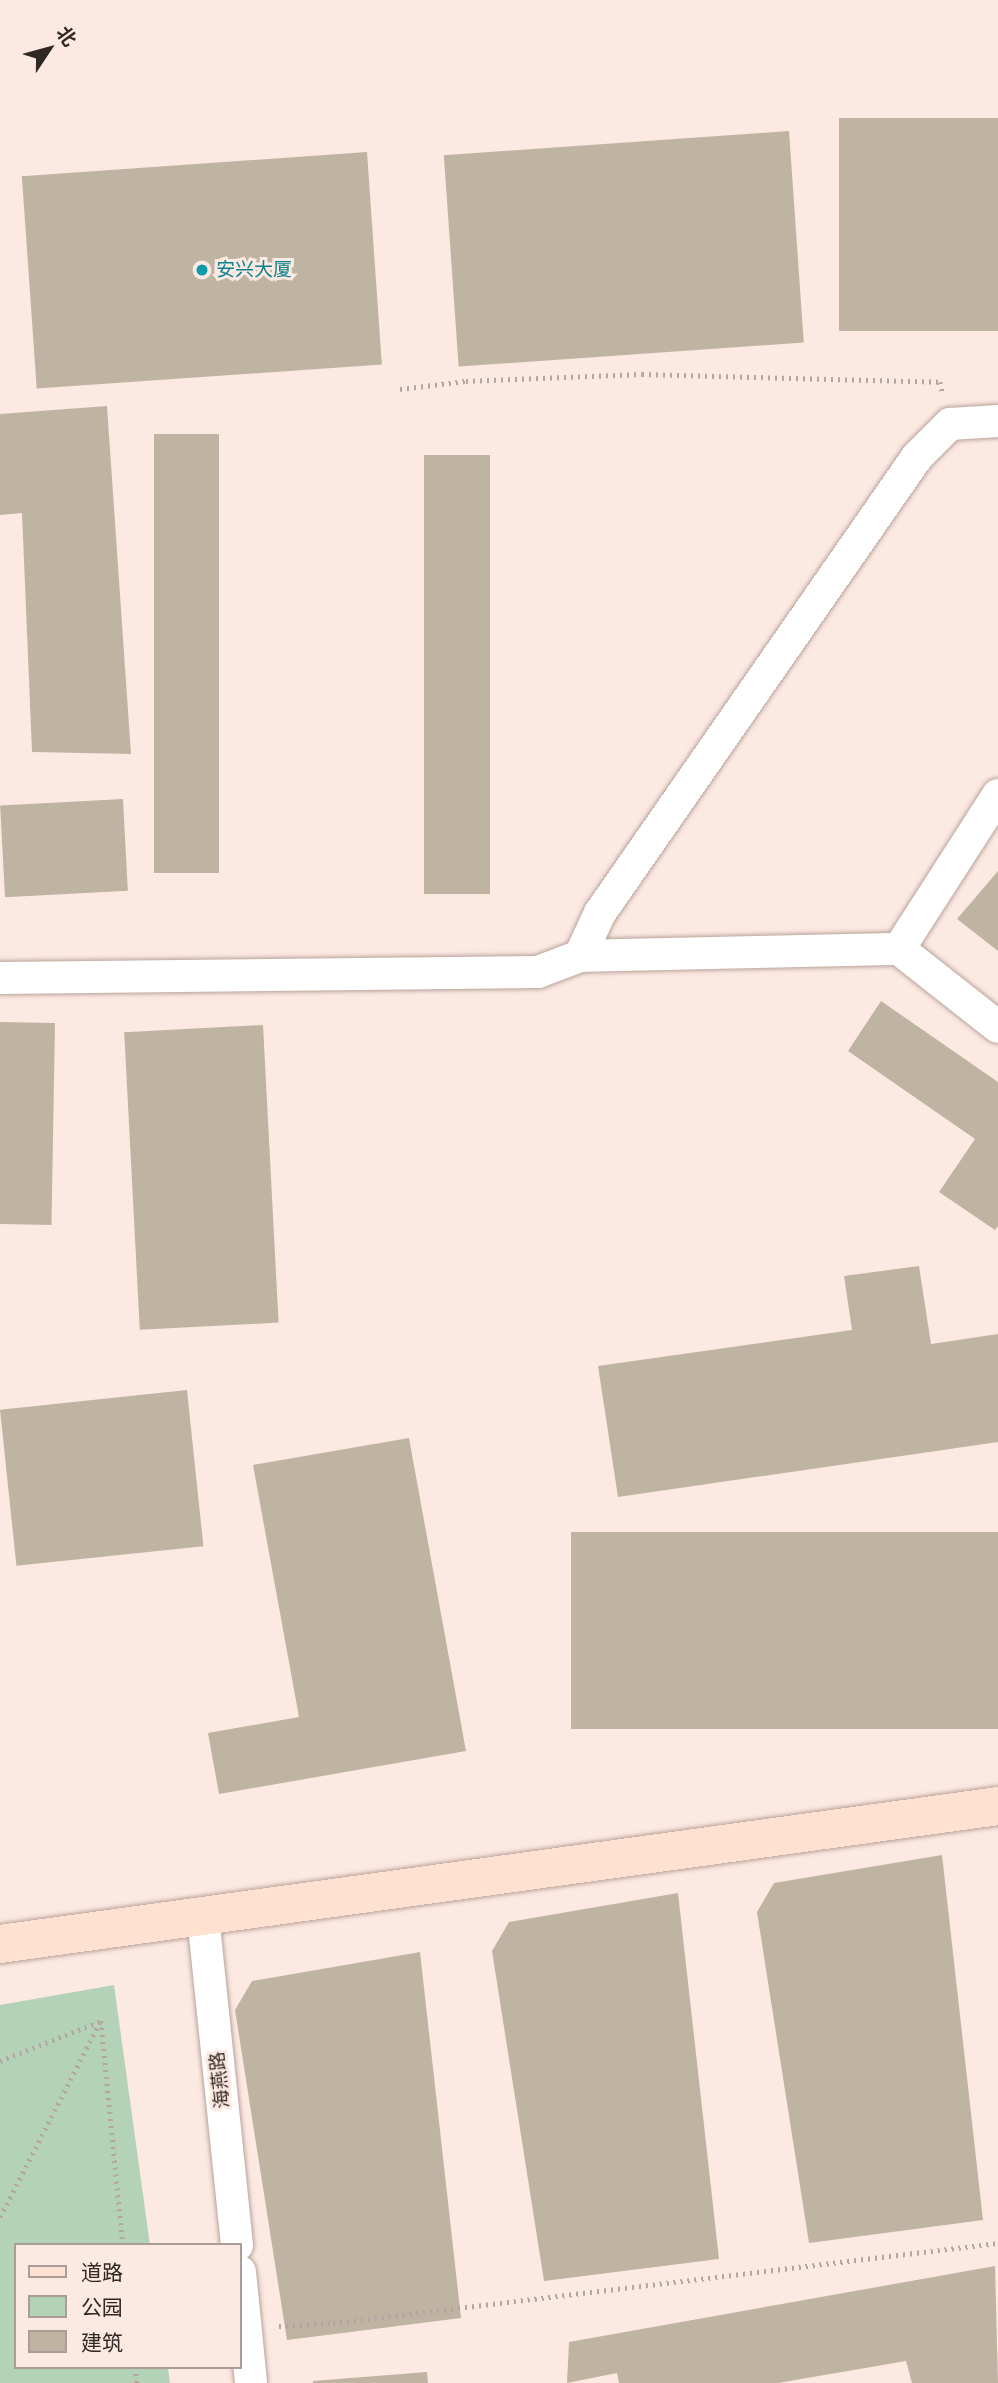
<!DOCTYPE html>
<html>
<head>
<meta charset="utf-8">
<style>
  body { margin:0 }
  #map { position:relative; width:998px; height:2383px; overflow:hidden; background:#fce9e2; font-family:"DM Sans","Noto Sans SC",sans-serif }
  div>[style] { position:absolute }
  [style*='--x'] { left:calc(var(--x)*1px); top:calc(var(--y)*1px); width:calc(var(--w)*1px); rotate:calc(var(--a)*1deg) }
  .green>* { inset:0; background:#b4d3b6 }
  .building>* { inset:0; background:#bfb4a2; transform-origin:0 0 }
  .path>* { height:4.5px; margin-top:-2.25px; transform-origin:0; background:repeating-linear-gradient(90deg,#b4a5a0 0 2px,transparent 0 7px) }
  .roads { filter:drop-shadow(0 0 2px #b9a39b) drop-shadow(0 0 2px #b9a39b) }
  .street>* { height:32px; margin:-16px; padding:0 16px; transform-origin:16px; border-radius:16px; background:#fff }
  .secondary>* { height:38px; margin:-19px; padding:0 19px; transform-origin:19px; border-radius:19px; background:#fee1d0 }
  .dots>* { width:19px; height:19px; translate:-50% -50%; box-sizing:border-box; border:4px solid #fce9e2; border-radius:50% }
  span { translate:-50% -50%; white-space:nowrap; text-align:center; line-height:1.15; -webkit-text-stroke:6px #fce9e2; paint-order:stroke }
  .culture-label { font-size:19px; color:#0d838f }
  .left { translate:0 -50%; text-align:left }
  .street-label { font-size:19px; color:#302825 }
  .legend { position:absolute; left:14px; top:2243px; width:228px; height:126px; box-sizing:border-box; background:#fce9e2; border:2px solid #aa9c96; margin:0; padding:9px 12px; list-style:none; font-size:21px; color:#302825 }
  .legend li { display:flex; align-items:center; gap:14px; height:35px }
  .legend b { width:35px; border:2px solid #aa9c96 }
  .north { position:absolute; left:14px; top:14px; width:70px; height:70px; -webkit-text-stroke:5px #fce9e2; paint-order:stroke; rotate:54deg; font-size:19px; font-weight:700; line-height:28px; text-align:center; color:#302825 }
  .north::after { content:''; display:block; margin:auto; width:24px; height:32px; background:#302825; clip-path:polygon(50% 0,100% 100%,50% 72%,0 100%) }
</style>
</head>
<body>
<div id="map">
  <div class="green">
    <div style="clip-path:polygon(114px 1985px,150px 2245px,16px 2245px,16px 2367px,168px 2367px,170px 2383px,0 2383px,0 2005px)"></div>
  </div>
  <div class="building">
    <div style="left:998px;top:118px;width:213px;height:159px;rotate:90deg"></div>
    <div style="left:789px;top:131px;width:212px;height:346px;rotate:86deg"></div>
    <div style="left:367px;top:152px;width:213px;height:346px;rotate:86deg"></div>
    <div style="clip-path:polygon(107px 406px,131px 754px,32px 752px,22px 513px,0 515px,0 414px)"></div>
    <div style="left:154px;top:434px;width:65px;height:439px"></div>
    <div style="left:424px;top:455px;width:66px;height:439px"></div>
    <div style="left:123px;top:799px;width:92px;height:123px;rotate:87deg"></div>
    <div style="clip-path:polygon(998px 871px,998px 951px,957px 919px)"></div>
    <div style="clip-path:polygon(881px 1001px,998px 1082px,998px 1226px,995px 1230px,939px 1192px,975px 1139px,848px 1051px)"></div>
    <div style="left:0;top:1022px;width:55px;height:202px;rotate:1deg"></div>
    <div style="left:263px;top:1025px;width:298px;height:139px;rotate:87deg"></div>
    <div style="clip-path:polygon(919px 1266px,931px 1344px,998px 1334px,998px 1442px,618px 1497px,598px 1366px,852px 1330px,844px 1276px)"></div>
    <div style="left:187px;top:1390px;width:157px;height:188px;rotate:84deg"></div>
    <div style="clip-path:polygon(409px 1438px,466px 1751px,219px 1794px,208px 1733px,299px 1717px,253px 1465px)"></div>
    <div style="left:998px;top:1532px;width:197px;height:427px;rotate:90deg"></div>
    <div style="clip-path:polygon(942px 1855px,983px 2220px,809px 2243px,757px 1912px,774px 1883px)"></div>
    <div style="clip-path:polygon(678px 1893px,719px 2259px,544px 2281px,492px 1951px,509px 1922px)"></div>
    <div style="clip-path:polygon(420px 1952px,461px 2318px,287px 2340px,235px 2010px,252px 1981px)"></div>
    <div style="clip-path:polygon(995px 2266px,998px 2383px,912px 2383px,906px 2361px,778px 2383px,619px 2383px,617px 2373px,567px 2383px,569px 2342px)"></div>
    <div style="clip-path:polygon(427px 2372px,428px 2383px,313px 2383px,313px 2381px)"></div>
  </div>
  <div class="path">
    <div style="--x:400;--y:389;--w:66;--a:-6.9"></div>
    <div style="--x:466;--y:381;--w:176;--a:-2.3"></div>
    <div style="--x:642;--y:374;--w:298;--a:1.5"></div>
    <div style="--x:940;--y:382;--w:12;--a:76"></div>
    <div style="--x:0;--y:2061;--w:109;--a:-21.6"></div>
    <div style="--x:101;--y:2021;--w:225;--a:84.4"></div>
    <div style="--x:0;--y:2217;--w:219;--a:-62.9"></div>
    <div style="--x:279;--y:2326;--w:54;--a:-3.2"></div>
    <div style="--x:333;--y:2323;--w:670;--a:-6.86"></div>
    <div style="--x:135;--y:2367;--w:16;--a:83"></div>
  </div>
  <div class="roads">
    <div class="street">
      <div style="--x:899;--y:949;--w:126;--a:38.2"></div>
      <div style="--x:580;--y:956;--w:319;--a:-1.3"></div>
      <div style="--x:899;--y:949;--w:183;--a:-57.3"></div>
      <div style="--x:0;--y:978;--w:538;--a:-0.64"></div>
      <div style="--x:538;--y:972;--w:45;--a:-20.9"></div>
      <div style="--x:580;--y:956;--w:47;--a:-65.1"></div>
      <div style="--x:600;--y:913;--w:555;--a:-55.19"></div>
      <div style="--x:917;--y:457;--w:47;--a:-45"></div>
      <div style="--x:950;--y:424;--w:48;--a:-3.6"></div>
      <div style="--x:203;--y:1916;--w:331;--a:84.1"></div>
      <div style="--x:240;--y:2272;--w:112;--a:84.3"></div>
    </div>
    <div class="secondary">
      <div style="--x:0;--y:1944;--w:1007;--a:-7.87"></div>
    </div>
  </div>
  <div class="dots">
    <div style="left:202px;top:270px;background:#0f9aa8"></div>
  </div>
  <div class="culture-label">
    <span class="left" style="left:216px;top:270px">安兴大厦</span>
  </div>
  <div class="street-label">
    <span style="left:220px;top:2080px;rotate:-96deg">海燕路</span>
  </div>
  <ul class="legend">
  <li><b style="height:9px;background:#fee1d0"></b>道路</li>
  <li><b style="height:19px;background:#b4d3b6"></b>公园</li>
  <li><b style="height:19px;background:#bfb4a2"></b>建筑</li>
  </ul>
  <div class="north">北</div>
</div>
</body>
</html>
